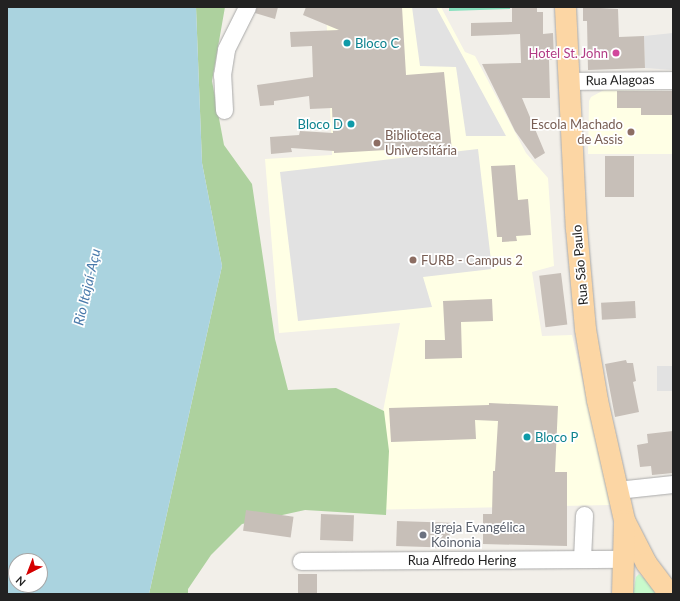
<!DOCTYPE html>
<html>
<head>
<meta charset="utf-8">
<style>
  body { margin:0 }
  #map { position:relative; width:680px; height:601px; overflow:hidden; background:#f2efe9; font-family:Lato,sans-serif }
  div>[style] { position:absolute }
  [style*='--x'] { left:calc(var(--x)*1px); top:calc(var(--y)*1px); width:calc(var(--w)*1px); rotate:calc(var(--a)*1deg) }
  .education>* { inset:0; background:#ffffe5 }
  .forest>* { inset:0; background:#add19e }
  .park>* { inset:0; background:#c8facc }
  .pitch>* { inset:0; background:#88e0be }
  .parking>* { inset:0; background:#e2e2e2; transform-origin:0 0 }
  .water>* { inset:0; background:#aad3df }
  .building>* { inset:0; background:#c7bfb8; transform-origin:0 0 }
  .roads { filter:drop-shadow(0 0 1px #a9a9a9) drop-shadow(0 0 1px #a9a9a9) }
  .minor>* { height:17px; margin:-8.5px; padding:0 8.5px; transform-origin:8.5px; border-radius:8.5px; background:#fff }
  .major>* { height:21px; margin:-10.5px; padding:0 10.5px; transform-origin:10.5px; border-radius:10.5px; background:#fcd6a4 }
  .dots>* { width:11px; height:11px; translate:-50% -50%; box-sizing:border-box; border:2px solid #fff; border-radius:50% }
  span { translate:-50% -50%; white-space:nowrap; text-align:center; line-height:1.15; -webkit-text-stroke:3.5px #fff; paint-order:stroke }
  .culture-label { font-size:13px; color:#0d838f }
  .left { translate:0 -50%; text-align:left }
  .right { translate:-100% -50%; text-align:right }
  .hotel-label { font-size:13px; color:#b23c85 }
  .street-label { font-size:13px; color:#222 }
  .education-label { font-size:13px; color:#785e54 }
  .worship-label { font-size:13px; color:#5b616d }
  .water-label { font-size:14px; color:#4a7aab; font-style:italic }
  .frame { position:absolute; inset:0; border:8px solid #222; pointer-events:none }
  .north { position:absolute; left:8px; top:553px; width:40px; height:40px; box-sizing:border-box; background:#fff; border:1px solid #a7a7a7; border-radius:50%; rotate:222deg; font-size:11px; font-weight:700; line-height:16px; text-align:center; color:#222 }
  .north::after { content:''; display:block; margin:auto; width:14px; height:18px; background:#d40000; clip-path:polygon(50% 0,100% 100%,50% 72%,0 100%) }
</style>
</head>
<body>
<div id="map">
  <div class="education">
    <div style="clip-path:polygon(326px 7px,441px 7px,465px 52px,475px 56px,526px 153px,548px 178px,554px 266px,532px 272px,542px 336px,572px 335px,611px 505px,364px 510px,400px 323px,279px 333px,265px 159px,332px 155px)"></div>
    <div style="clip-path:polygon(604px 90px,673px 91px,673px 154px,588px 154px,589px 101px,591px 97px)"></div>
  </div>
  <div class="forest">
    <div style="clip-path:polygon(196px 7px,225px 7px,212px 81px,224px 145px,252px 184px,275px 339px,288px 390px,336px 388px,384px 411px,389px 451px,386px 515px,305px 510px,242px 524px,211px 555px,188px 589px,188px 594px,149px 594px,222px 266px,202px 163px)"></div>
  </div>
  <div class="park">
    <div style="clip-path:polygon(639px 574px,646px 580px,656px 594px,633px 594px,636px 577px)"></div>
  </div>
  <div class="pitch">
    <div style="clip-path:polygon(449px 7px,510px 7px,510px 9px,449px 11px)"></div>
  </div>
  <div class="parking">
    <div style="clip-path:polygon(412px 7px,436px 7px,506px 136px,466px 136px,456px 67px,420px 66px)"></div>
    <div style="clip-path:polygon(673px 33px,673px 70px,645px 68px,644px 36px)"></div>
    <div style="clip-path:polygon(478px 149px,492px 269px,423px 277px,432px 307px,298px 321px,280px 172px)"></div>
    <div style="left:657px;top:366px;width:16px;height:25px"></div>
  </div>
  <div class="water">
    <div style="clip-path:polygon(evenodd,7px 7px,196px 7px,202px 163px,222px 266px,149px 594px,7px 594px,7px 7px,16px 561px,40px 561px,40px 585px,16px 585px,16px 561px)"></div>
  </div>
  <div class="building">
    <div style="clip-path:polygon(257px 7px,278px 7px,275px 19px,255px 13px)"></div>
    <div style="clip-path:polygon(306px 7px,402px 7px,406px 75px,444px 72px,452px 151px,422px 154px,421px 148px,334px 153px,334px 151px,291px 148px,292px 152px,271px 154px,270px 137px,299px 135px,300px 131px,333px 133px,332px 108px,310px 109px,309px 96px,274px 101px,274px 105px,260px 106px,257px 85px,313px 77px,312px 46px,291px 47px,290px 32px,339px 30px,303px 15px)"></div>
    <div style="clip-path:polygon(512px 7px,537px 7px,537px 12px,543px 12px,543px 34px,553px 33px,554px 59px,549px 60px,550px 98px,522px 98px,545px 153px,535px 159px,515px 131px,482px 64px,521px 63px,520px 34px,471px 36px,471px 23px,512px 22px)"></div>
    <div style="clip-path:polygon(583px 7px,618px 9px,619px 37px,644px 36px,645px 68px,588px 70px,587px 21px,583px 21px)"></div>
    <div style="clip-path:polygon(617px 91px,673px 91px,673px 115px,641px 115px,641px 108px,617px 108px)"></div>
    <div style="left:605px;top:156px;width:29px;height:41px"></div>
    <div style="clip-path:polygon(515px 165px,518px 200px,528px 199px,531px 235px,516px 236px,517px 241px,502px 242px,502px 237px,497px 237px,491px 166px)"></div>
    <div style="left:561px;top:273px;width:52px;height:22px;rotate:83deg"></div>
    <div style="clip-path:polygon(492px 299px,493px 321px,461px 322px,462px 358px,425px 359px,425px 340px,445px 340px,443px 301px)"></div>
    <div style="left:635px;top:301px;width:17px;height:34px;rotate:87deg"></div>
    <div style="clip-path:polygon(626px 360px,627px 363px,633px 363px,636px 381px,633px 382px,639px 412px,615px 417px,605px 364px)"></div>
    <div style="clip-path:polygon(489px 403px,558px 406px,555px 472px,567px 472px,567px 546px,483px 544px,483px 514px,492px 514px,493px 471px,495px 471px,498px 421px,475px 420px,476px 439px,391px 442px,389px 408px,489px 405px)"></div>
    <div style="clip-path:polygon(673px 431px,673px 473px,652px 475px,651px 466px,640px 467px,637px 445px,648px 443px,647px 434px)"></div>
    <div style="left:246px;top:510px;width:48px;height:21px;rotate:8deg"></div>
    <div style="left:321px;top:514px;width:33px;height:26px;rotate:2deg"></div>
    <div style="left:397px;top:521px;width:53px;height:25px;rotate:2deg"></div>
    <div style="left:298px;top:574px;width:19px;height:20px"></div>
  </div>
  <div class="roads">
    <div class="minor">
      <div style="--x:567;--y:81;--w:106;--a:-0.5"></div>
      <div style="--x:224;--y:110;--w:35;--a:-93"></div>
      <div style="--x:222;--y:75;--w:26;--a:-81"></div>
      <div style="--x:226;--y:49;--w:47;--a:-63.4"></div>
      <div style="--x:617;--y:490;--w:56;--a:-6.1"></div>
      <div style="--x:582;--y:559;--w:44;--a:-87.4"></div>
      <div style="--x:301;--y:561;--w:321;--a:-0.4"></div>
    </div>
    <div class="major">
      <div style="--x:565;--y:7;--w:221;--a:87.2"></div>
      <div style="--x:576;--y:228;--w:101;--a:84.9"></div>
      <div style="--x:585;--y:329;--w:72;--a:80.4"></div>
      <div style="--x:597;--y:400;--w:123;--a:77.3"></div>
      <div style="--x:624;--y:520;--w:48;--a:62.9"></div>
      <div style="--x:646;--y:563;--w:39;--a:53"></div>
      <div style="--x:622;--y:594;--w:71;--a:-88.4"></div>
    </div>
  </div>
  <div class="dots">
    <div style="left:347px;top:43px;background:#0f9aa8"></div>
    <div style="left:616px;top:53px;background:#d1479c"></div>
    <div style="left:351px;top:124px;background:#0f9aa8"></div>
    <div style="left:631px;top:132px;background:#8d6e63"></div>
    <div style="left:377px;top:143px;background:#8d6e63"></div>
    <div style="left:413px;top:260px;background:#8d6e63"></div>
    <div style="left:527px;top:437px;background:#0f9aa8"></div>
    <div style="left:423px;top:535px;background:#6b7280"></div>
  </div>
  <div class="culture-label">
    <span class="left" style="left:355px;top:43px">Bloco C</span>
    <span class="right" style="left:343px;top:124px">Bloco D</span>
    <span class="left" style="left:535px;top:437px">Bloco P</span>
  </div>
  <div class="hotel-label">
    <span class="right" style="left:608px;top:53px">Hotel St. John</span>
  </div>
  <div class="street-label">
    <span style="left:620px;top:80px;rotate:-1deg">Rua Alagoas</span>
    <span style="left:580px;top:265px;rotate:-95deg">Rua São Paulo</span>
    <span style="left:462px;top:560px">Rua Alfredo Hering</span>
  </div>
  <div class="education-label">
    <span class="right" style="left:623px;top:132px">Escola Machado<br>de Assis</span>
    <span class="left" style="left:385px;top:143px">Biblioteca<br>Universitária</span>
    <span class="left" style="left:421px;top:260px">FURB - Campus 2</span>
  </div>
  <div class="worship-label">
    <span class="left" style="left:431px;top:535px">Igreja Evangélica<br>Koinonia</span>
  </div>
  <div class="water-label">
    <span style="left:87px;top:287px;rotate:-77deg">Rio Itajaí-Açu</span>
  </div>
  <div class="frame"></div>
  <div class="north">N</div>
</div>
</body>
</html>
